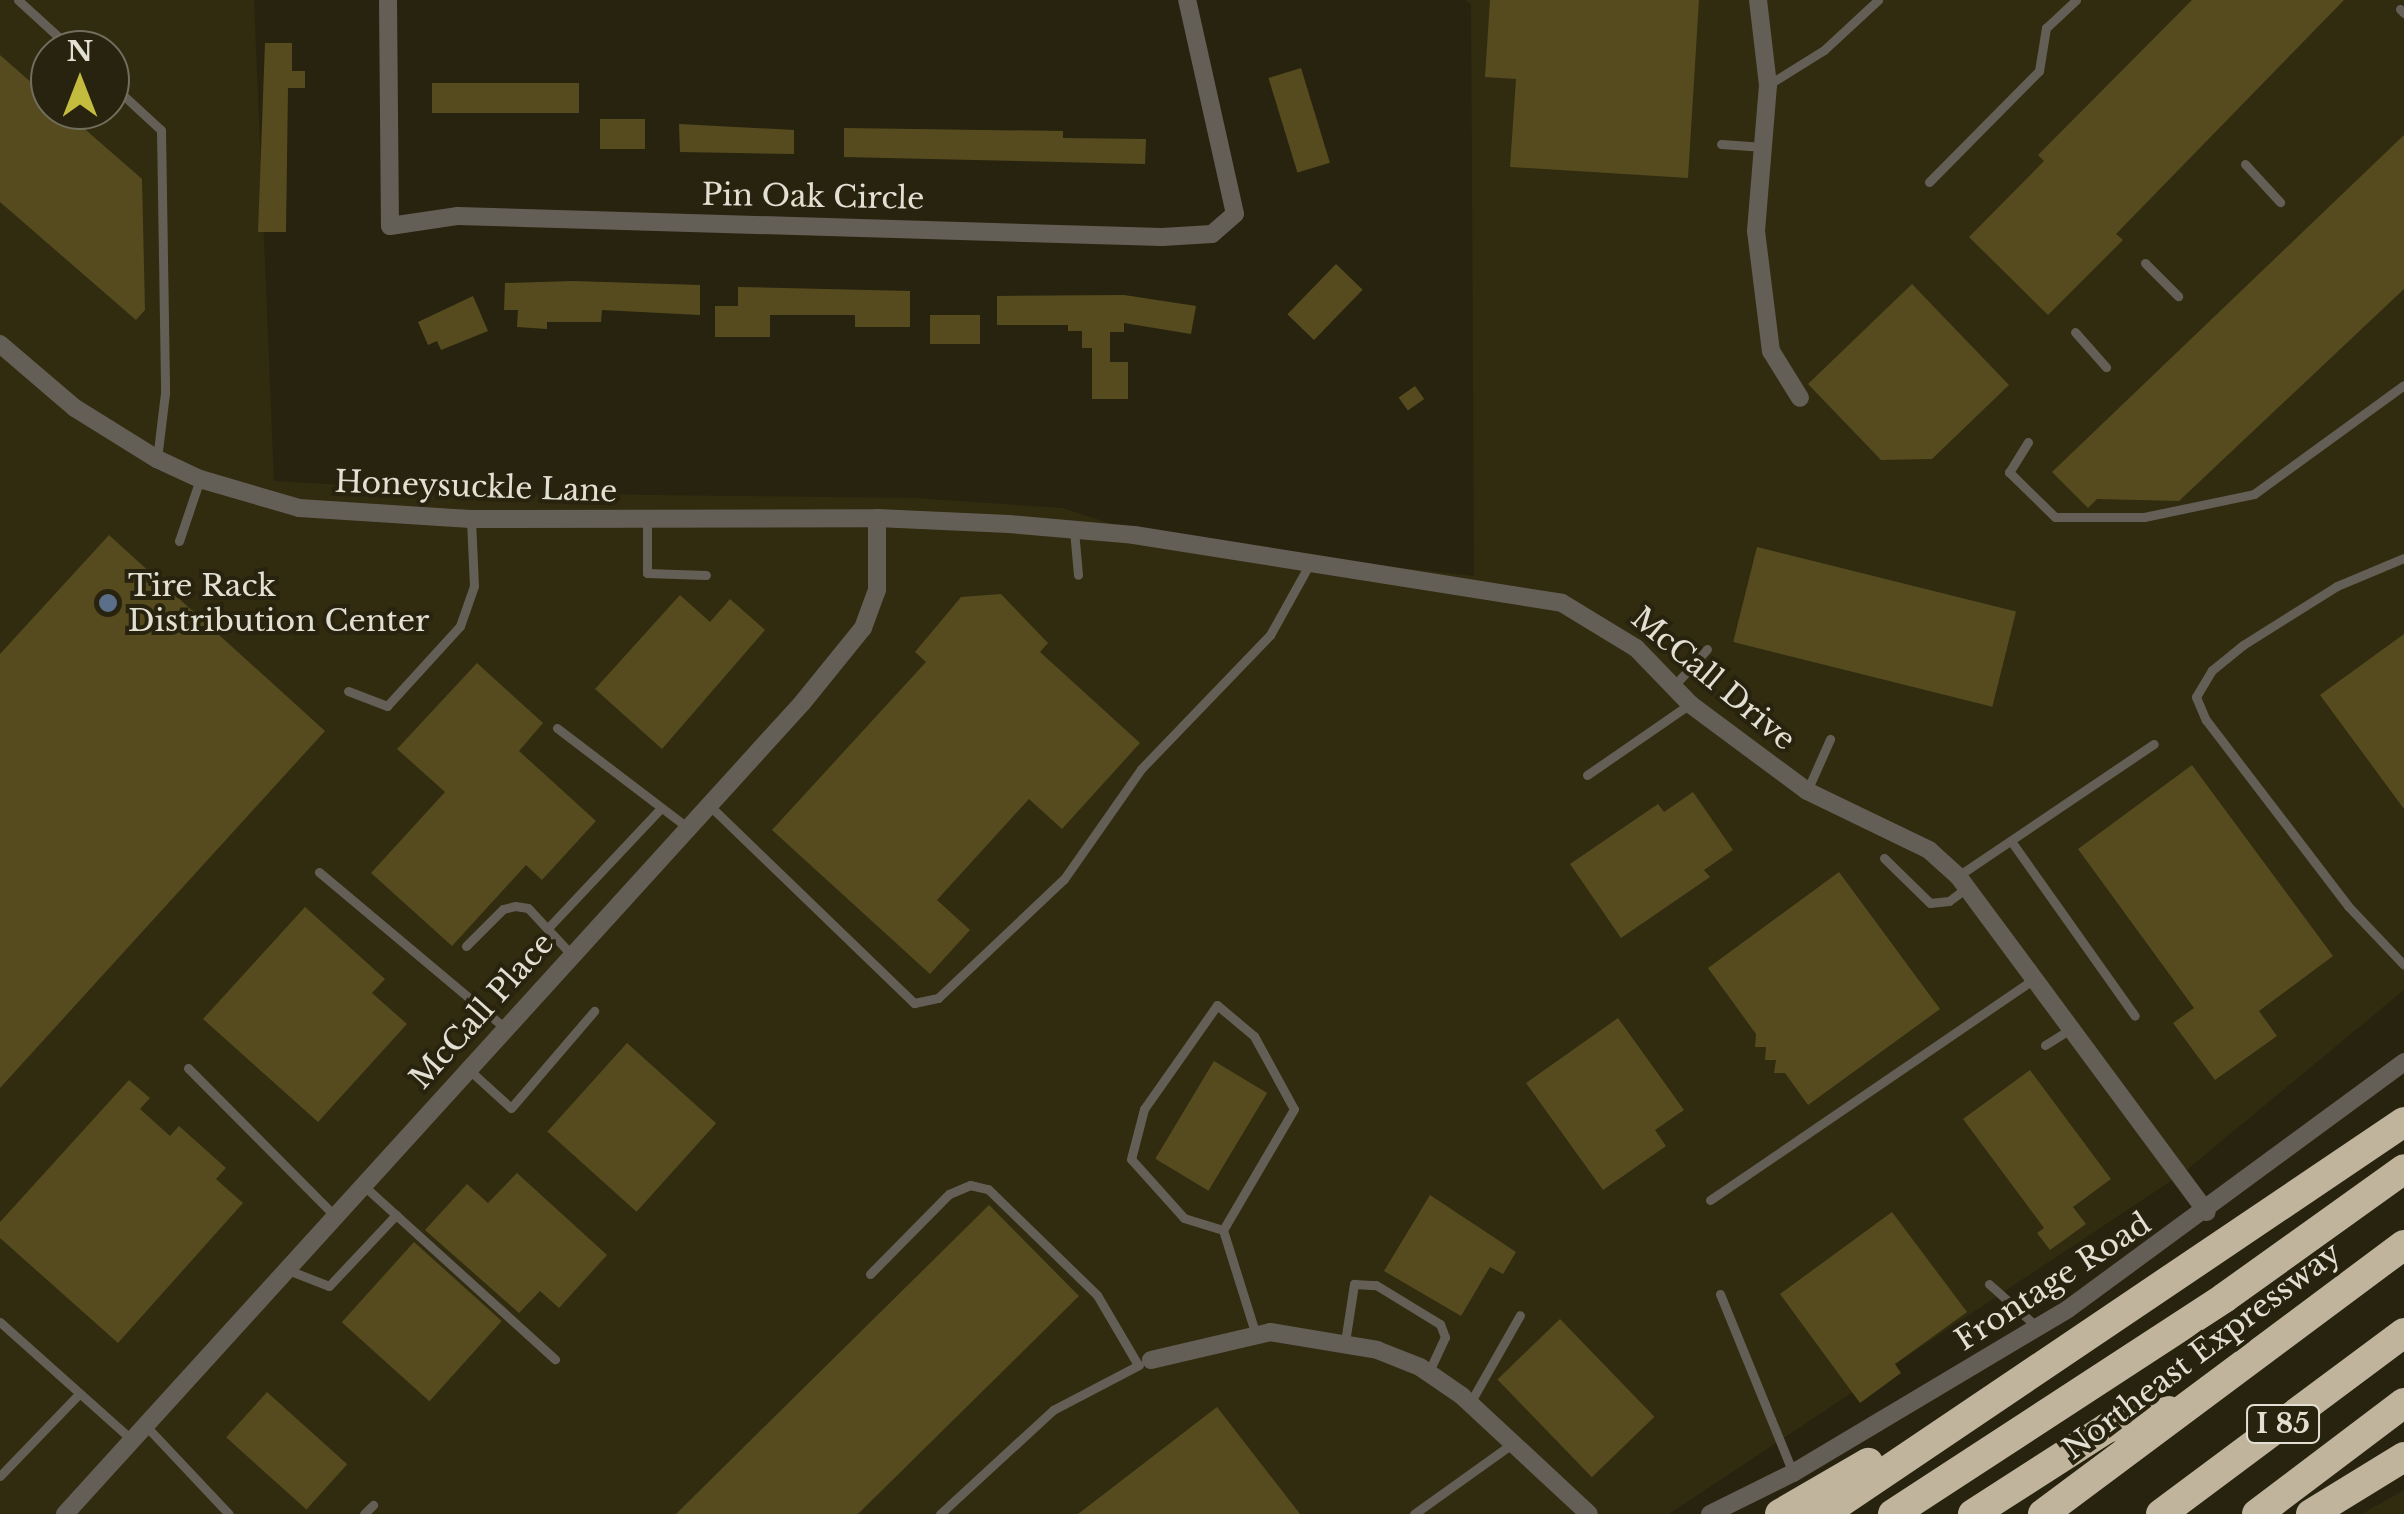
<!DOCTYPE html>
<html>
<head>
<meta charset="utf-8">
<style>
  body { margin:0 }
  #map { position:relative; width:2404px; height:1514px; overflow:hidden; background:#28230f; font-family:"Libre Baskerville",serif }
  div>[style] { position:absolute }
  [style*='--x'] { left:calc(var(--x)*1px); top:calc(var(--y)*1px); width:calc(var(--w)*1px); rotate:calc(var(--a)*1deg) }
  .built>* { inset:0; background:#312b0f }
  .building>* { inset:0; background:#564b1f; transform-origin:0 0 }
  .service>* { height:9px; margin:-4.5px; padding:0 4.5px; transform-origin:4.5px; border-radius:4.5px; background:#645f56 }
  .minor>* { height:18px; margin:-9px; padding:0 9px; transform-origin:9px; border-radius:9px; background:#645f56 }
  .motorway>* { height:30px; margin:-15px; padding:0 15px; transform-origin:15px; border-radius:15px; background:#c0b49d }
  .dots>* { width:28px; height:28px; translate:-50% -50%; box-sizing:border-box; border:5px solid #28230f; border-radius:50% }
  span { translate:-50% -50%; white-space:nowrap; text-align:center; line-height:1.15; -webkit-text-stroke:8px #28230f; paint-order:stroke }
  .shield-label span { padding:2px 8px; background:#28230f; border:2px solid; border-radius:8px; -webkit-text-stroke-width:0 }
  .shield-label { font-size:28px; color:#e2dfd3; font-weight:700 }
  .street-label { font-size:30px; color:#e2dfd3 }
  .poi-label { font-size:30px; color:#e2dfd3 }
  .left { translate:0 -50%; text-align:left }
  .north { position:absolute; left:30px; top:30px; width:100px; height:100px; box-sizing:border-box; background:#28230f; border:2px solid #726e5d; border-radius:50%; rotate:0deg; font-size:28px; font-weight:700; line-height:40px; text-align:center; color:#e2dfd3 }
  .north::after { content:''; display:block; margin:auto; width:35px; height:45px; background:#c4bc3e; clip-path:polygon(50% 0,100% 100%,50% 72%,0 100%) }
</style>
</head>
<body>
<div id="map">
  <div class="built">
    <div style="clip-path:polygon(evenodd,0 0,254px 0,274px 481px,489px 493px,914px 498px,1062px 508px,1172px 543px,1474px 576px,1471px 4px,1465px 0,2404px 0,2404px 990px,2183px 1173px,1669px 1514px,0 1514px,0 0,50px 50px,110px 50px,110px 110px,50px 110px,50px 50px)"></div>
    <div style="clip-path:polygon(2404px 1490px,2404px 1514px,2362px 1514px)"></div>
  </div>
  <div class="building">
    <div style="clip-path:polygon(1490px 0,1699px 0,1688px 178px,1510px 167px,1516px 79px,1485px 77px)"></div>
    <div style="clip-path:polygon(2192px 0,2344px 0,2116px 234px,2123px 240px,2048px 315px,1969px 237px,2044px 161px,2038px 155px)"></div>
    <div style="clip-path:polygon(265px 43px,292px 43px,292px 71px,305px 71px,305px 88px,288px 88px,286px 232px,258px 232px)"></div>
    <div style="clip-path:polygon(0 55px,50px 99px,50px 110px,63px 110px,142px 179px,145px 310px,136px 320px,0 202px)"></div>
    <div style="left:1301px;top:68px;width:99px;height:34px;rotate:73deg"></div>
    <div style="left:579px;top:83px;width:30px;height:147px;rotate:90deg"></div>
    <div style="left:600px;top:119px;width:45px;height:30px"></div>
    <div style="clip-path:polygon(679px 124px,794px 130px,794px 154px,680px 152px)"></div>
    <div style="clip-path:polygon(844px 128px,1063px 131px,1063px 138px,1146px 139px,1145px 164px,844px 157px)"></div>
    <div style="clip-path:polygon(2404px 135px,2404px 289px,2179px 501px,2097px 499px,2088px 508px,2052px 472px)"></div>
    <div style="left:1336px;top:264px;width:37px;height:70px;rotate:44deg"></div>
    <div style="clip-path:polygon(573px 281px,700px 285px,700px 315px,602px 310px,601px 322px,547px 322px,547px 329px,517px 327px,518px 310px,504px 310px,505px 283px)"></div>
    <div style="clip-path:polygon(1912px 284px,2009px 385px,1932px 459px,1881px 460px,1808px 384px)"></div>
    <div style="clip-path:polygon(738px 287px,910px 291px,910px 327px,855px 327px,855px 315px,770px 315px,770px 337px,715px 337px,715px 306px,738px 306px)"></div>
    <div style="clip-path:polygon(1124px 295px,1196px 306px,1191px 334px,1124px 323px,1124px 332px,1110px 332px,1110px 362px,1128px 362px,1128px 399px,1092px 399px,1092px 348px,1082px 348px,1082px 331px,1068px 331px,1068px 325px,997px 325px,997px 296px)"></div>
    <div style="clip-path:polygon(473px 296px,488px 331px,441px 350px,437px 341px,428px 345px,418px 322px)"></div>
    <div style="left:930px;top:315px;width:50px;height:29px"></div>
    <div style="left:1415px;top:386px;width:16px;height:20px;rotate:55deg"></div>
    <div style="clip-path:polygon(109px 535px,325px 731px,0 1088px,0 654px)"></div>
    <div style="left:1757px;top:547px;width:267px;height:98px;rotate:14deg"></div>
    <div style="clip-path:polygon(1001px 594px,1048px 643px,1040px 652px,1140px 743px,1062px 829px,1029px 799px,937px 900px,970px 930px,930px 974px,772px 830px,926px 662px,915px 652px,961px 597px)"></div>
    <div style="clip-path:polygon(680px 595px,710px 622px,730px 599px,765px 630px,662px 749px,595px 689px)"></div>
    <div style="clip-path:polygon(2404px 634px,2404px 809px,2320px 695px)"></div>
    <div style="clip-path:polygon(477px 663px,543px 723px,519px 751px,596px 821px,542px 880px,526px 865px,452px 946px,371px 873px,445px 792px,397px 749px)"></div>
    <div style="clip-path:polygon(2192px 765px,2333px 956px,2259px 1011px,2277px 1036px,2215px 1080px,2173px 1023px,2194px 1008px,2078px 849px)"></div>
    <div style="clip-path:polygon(1693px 792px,1733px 850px,1704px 870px,1710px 877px,1621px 938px,1570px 864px,1658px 804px,1664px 812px)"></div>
    <div style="clip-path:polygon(1839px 872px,1940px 1009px,1808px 1105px,1785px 1073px,1774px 1073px,1776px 1060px,1765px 1060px,1766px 1047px,1755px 1047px,1756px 1034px,1708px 968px)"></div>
    <div style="clip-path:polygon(305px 907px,385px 979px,372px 993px,407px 1024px,318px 1122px,203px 1019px)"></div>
    <div style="clip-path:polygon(1618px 1018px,1684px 1110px,1655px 1130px,1666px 1146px,1603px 1190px,1526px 1083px)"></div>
    <div style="left:627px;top:1043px;width:120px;height:119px;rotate:42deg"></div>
    <div style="left:1214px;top:1061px;width:62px;height:114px;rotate:31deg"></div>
    <div style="clip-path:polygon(2030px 1070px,2111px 1179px,2073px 1207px,2086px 1224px,2050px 1250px,2037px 1233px,2044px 1228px,1963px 1119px)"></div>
    <div style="clip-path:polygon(129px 1080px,150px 1098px,140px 1109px,170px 1136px,179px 1126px,226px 1168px,216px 1179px,243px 1203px,118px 1343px,0 1238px,0 1222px)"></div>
    <div style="clip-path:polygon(517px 1173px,607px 1255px,559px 1308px,540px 1291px,519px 1313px,425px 1230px,467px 1184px,488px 1203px)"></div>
    <div style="clip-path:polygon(1430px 1195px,1516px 1252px,1503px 1274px,1490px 1267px,1461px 1316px,1384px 1271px)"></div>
    <div style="clip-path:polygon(989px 1205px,1079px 1296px,858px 1514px,676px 1514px)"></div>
    <div style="clip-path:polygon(1892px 1212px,1967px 1312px,1895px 1364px,1901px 1373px,1860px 1403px,1780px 1294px)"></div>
    <div style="left:414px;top:1242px;width:118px;height:108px;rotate:42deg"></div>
    <div style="left:1560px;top:1319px;width:136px;height:87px;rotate:46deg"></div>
    <div style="left:267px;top:1392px;width:108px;height:61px;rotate:42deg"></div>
    <div style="clip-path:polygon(1217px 1407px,1300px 1514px,1078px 1514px)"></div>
  </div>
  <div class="service">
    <div style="--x:18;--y:0;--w:74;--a:42.3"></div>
    <div style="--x:2400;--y:9;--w:6;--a:45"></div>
    <div style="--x:110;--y:83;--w:69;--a:42.7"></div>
    <div style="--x:161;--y:130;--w:263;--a:89.1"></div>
    <div style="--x:165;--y:393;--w:66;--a:96.9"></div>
    <div style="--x:1768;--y:85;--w:66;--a:-32"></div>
    <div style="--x:1824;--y:50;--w:74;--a:-42.8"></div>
    <div style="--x:1721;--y:144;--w:43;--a:4"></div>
    <div style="--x:2245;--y:164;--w:52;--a:47.4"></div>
    <div style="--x:1929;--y:182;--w:156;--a:-45.3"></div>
    <div style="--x:2039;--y:71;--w:44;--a:-80.8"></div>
    <div style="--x:2046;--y:28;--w:41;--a:-43"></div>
    <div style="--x:2145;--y:263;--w:47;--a:45"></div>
    <div style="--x:2075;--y:332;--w:47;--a:48.5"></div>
    <div style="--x:2028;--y:442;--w:36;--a:122"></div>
    <div style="--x:2009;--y:472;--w:64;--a:44.4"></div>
    <div style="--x:2055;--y:517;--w:89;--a:0"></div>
    <div style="--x:2144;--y:517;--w:112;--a:-11.8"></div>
    <div style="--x:2254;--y:494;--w:185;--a:-36"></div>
    <div style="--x:647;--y:519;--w:54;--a:90"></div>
    <div style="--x:647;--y:573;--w:59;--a:1.9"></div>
    <div style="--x:1074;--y:530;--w:45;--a:84.9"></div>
    <div style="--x:179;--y:541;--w:65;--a:-71.3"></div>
    <div style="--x:2404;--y:558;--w:73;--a:157.3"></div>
    <div style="--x:2337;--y:586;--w:111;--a:147.9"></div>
    <div style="--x:2243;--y:645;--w:40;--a:141"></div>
    <div style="--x:2212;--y:670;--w:31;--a:121"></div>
    <div style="--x:2196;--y:697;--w:25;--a:67"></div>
    <div style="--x:2206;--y:720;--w:234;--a:52.6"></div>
    <div style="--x:2348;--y:906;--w:81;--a:46.5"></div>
    <div style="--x:1673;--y:687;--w:51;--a:-48.2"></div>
    <div style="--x:348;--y:691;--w:42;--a:21"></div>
    <div style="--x:387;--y:706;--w:108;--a:-47.6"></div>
    <div style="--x:460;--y:626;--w:42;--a:-70.7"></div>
    <div style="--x:474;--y:586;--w:67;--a:-92.6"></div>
    <div style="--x:557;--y:728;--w:163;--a:37.3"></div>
    <div style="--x:1587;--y:775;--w:125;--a:-34.6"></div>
    <div style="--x:1807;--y:791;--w:57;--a:-66.1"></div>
    <div style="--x:710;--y:806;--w:284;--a:44"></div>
    <div style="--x:914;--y:1003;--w:25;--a:-12"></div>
    <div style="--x:938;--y:998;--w:173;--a:-43.4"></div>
    <div style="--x:1064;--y:879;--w:134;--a:-55"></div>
    <div style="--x:1141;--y:769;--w:186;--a:-46.1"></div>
    <div style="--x:1270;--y:635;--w:82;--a:-60.9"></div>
    <div style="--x:2011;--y:841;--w:214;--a:54.7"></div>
    <div style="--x:1884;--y:858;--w:64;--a:44.4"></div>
    <div style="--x:1930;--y:903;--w:19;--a:-6"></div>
    <div style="--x:1949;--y:901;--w:21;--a:-37"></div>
    <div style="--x:319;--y:872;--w:241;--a:40"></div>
    <div style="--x:1958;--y:876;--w:236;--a:-34"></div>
    <div style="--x:548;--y:928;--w:165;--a:-46.7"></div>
    <div style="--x:466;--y:946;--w:52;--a:-45"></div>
    <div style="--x:503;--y:909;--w:12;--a:-14"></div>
    <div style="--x:515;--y:906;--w:13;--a:9"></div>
    <div style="--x:528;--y:908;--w:62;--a:47"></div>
    <div style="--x:2045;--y:1045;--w:32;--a:-32"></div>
    <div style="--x:188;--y:1068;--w:207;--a:45.2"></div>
    <div style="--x:467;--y:1068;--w:59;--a:42.3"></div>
    <div style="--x:511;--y:1108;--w:128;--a:-49.4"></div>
    <div style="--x:364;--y:1186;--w:258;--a:42.2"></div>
    <div style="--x:1710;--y:1200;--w:394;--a:-34.3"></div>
    <div style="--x:1223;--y:1230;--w:41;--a:-162.9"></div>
    <div style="--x:1184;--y:1218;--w:79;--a:-131.9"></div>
    <div style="--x:1131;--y:1159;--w:52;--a:-75.4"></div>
    <div style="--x:1144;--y:1109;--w:127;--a:-54.9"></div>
    <div style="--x:1217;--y:1005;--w:48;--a:40"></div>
    <div style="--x:1254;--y:1036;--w:83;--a:61.3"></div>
    <div style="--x:1294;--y:1109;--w:140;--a:120.4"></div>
    <div style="--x:1223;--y:1230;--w:110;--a:72.6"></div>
    <div style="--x:288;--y:1270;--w:44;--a:21.3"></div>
    <div style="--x:329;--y:1286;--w:98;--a:-46.7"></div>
    <div style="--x:870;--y:1274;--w:112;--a:-45.4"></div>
    <div style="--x:949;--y:1194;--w:23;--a:-23"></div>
    <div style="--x:970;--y:1185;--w:18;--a:13"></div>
    <div style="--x:988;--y:1189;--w:152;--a:44.2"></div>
    <div style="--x:1097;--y:1295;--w:81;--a:59.6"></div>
    <div style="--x:1989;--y:1284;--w:63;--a:41.8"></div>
    <div style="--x:1720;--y:1294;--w:193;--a:67.8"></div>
    <div style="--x:0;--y:1322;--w:177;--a:41.8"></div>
    <div style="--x:1345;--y:1342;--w:59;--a:-81.2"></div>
    <div style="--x:1354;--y:1284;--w:22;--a:3"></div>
    <div style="--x:1376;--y:1285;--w:75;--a:31.4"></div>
    <div style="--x:1440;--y:1324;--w:14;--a:69"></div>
    <div style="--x:1445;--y:1337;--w:40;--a:115"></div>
    <div style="--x:1470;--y:1403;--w:101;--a:-60.4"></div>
    <div style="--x:145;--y:1425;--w:122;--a:46.7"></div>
    <div style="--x:0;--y:1476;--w:115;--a:-46.1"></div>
    <div style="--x:364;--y:1514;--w:13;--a:-45"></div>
    <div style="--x:940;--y:1514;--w:154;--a:-42.6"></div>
    <div style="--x:1053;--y:1410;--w:97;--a:-27.6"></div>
    <div style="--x:1414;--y:1514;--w:122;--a:-35.6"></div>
  </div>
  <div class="minor">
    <div style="--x:388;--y:0;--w:226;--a:89.5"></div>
    <div style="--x:390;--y:226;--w:69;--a:-8.4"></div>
    <div style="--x:458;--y:216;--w:704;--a:1.71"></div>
    <div style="--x:1162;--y:237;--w:50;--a:-3.4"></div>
    <div style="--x:1212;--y:234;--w:30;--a:-41"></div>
    <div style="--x:1235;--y:214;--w:219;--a:-102.6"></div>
    <div style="--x:1758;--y:0;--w:86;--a:83.3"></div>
    <div style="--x:1768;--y:85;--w:146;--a:94.7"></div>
    <div style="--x:1756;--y:231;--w:121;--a:82.9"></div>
    <div style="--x:1771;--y:351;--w:55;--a:58.3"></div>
    <div style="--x:0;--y:344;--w:99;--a:40.5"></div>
    <div style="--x:75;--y:408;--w:97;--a:31.9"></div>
    <div style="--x:157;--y:459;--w:47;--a:24.9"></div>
    <div style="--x:200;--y:479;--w:103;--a:16.3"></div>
    <div style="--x:299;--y:508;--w:172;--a:3.7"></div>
    <div style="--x:471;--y:519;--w:406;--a:-0.1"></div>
    <div style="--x:877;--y:518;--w:132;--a:2.6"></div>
    <div style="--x:1009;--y:524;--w:125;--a:5"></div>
    <div style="--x:1134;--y:535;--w:433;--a:9"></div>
    <div style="--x:1562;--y:603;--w:87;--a:31.3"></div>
    <div style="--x:1636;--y:648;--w:78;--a:46"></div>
    <div style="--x:1690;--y:704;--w:146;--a:36.6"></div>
    <div style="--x:1807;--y:791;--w:136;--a:25.8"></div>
    <div style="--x:1929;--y:850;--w:39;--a:42"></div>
    <div style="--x:1958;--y:876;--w:418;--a:53.5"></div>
    <div style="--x:1151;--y:1360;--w:122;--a:-13.2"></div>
    <div style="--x:1270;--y:1332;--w:109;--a:9.5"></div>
    <div style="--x:1377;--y:1350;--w:46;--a:21.6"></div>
    <div style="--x:1420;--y:1367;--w:51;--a:34.6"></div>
    <div style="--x:1462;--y:1396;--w:173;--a:42.9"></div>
    <div style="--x:65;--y:1514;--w:1097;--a:-47.73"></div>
    <div style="--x:803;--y:702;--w:95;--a:-51"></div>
    <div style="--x:863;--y:628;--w:40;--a:-69.8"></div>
    <div style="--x:877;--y:590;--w:72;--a:-90"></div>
    <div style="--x:1710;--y:1514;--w:93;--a:-26.3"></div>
    <div style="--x:1793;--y:1473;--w:320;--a:-30.8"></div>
    <div style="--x:2068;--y:1309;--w:417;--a:-36.3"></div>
  </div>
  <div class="motorway">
    <div style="--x:1780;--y:1514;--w:102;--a:-30.1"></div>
    <div style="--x:1823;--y:1514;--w:701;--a:-34.01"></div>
    <div style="--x:1893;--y:1514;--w:395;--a:-33.1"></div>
    <div style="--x:2224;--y:1298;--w:221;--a:-35.6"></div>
    <div style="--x:1973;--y:1514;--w:159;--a:-32.7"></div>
    <div style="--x:2107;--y:1428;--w:64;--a:-15.3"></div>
    <div style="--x:2043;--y:1514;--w:450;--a:-36.7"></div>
    <div style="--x:2161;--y:1514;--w:303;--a:-36.7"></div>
    <div style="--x:2257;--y:1514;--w:184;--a:-37.1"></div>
    <div style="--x:2311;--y:1514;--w:109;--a:-31.5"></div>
  </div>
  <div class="dots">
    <div style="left:108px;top:603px;background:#5c6f8a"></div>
  </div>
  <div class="shield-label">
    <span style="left:2283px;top:1424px">I 85</span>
  </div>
  <div class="street-label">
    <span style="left:813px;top:197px;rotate:1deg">Pin Oak Circle</span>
    <span style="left:476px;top:487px;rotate:2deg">Honeysuckle Lane</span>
    <span style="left:1713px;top:679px;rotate:40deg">McCall Drive</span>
    <span style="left:482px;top:1011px;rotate:-48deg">McCall Place</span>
    <span style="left:2053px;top:1282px;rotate:-33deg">Frontage Road</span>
    <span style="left:2202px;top:1351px;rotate:-37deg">Northeast Expressway</span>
  </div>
  <div class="poi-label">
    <span class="left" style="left:128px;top:603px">Tire Rack<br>Distribution Center</span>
  </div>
  <div class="north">N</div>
</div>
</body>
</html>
